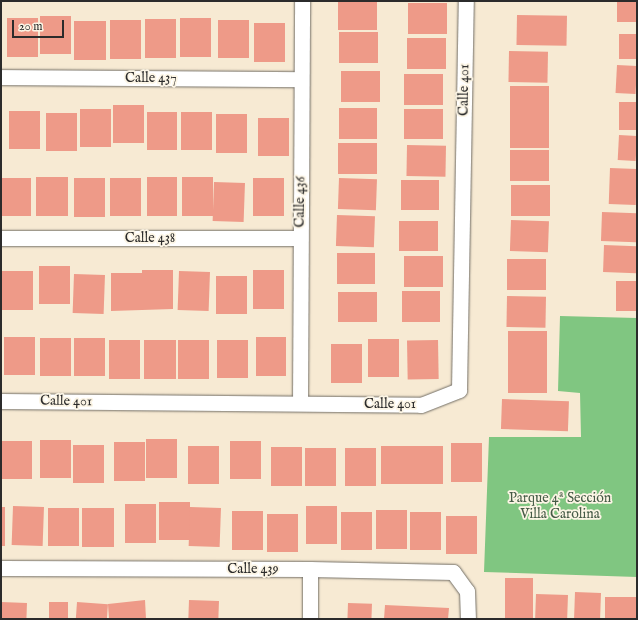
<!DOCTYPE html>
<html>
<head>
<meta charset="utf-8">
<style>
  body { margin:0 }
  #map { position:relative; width:638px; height:620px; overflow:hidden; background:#f7ead3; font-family:"IM FELL English",serif }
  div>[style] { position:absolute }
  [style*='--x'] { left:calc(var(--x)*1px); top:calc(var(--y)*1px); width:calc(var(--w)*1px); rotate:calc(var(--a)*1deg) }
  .green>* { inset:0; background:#80c681 }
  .building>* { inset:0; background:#ee9a88; transform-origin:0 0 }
  .roads { filter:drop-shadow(0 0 1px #726e66) drop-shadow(0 0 1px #726e66) }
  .street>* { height:15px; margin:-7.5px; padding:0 7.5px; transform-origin:7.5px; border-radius:7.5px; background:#fff }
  span { translate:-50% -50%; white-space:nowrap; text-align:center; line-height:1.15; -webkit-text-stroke:3.5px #fcf5e5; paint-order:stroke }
  .street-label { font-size:14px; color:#2b2b2b }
  .park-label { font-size:14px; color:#445a45 }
  .frame { position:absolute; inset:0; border:2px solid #2b2b2b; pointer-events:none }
  .scale { position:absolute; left:12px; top:20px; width:52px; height:18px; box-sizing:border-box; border:2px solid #2b2b2b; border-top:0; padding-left:5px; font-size:12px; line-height:14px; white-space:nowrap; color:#2b2b2b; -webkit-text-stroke:3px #fcf5e5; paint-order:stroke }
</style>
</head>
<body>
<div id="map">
  <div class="green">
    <div style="clip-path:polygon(560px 316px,637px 318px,637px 577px,484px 572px,489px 437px,581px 437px,580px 393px,558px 391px)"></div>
  </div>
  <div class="building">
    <div style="left:338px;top:1px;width:39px;height:29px"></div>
    <div style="left:617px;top:1px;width:20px;height:21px"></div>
    <div style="left:408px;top:3px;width:39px;height:31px"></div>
    <div style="left:517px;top:15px;width:50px;height:30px;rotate:1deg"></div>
    <div style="left:40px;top:16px;width:31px;height:38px"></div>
    <div style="left:7px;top:18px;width:31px;height:39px"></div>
    <div style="left:180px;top:18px;width:31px;height:39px"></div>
    <div style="left:145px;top:19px;width:31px;height:39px"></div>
    <div style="left:110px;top:20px;width:31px;height:39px"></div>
    <div style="left:218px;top:20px;width:31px;height:38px"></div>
    <div style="left:74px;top:21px;width:32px;height:39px"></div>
    <div style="left:254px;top:23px;width:31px;height:39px"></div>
    <div style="left:339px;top:32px;width:39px;height:31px"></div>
    <div style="left:619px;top:34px;width:18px;height:25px"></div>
    <div style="left:407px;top:38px;width:39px;height:31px"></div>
    <div style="left:509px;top:51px;width:39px;height:31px;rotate:1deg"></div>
    <div style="left:617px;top:65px;width:20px;height:28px;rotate:3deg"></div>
    <div style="left:341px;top:71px;width:39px;height:31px"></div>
    <div style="left:404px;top:74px;width:39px;height:31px"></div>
    <div style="left:510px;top:86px;width:39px;height:62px"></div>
    <div style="left:619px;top:102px;width:18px;height:28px"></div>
    <div style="left:113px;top:105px;width:31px;height:38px"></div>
    <div style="left:339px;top:108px;width:38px;height:31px"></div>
    <div style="left:80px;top:109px;width:31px;height:38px"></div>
    <div style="left:404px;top:109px;width:39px;height:30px"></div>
    <div style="left:9px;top:111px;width:31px;height:38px"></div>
    <div style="left:147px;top:112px;width:30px;height:38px"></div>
    <div style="left:181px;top:112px;width:31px;height:38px"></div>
    <div style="left:46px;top:113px;width:31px;height:38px"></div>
    <div style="left:216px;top:114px;width:31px;height:39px"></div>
    <div style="left:258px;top:118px;width:31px;height:38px"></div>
    <div style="left:619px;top:135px;width:18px;height:25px;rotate:3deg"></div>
    <div style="left:338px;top:143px;width:39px;height:31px"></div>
    <div style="left:407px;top:145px;width:39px;height:31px;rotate:1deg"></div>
    <div style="left:510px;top:150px;width:39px;height:31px"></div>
    <div style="left:610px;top:168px;width:27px;height:36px;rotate:2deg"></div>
    <div style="left:36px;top:177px;width:32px;height:39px"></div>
    <div style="left:147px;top:177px;width:30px;height:39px"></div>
    <div style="left:182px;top:177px;width:31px;height:39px"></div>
    <div style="left:1px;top:178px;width:30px;height:38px"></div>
    <div style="left:74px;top:178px;width:31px;height:39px"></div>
    <div style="left:110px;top:178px;width:31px;height:38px"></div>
    <div style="left:253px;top:178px;width:31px;height:38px"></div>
    <div style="left:339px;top:178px;width:38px;height:31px;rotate:2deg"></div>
    <div style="left:401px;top:180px;width:38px;height:30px"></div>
    <div style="left:214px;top:182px;width:31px;height:39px;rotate:2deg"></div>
    <div style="left:511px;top:185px;width:39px;height:31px"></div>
    <div style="left:602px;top:212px;width:35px;height:29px;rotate:2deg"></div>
    <div style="left:337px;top:215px;width:38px;height:31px;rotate:2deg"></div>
    <div style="left:511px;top:220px;width:38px;height:31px;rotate:2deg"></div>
    <div style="left:399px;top:221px;width:39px;height:30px"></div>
    <div style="left:604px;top:245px;width:33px;height:27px;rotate:2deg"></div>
    <div style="left:337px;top:253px;width:38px;height:31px"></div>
    <div style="left:404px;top:256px;width:39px;height:31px"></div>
    <div style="left:507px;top:259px;width:39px;height:31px"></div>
    <div style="left:39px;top:266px;width:31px;height:38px"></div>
    <div style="clip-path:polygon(142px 270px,173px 270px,173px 309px,111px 311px,111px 273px,142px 273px)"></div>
    <div style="left:284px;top:270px;width:39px;height:31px;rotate:90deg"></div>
    <div style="left:2px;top:271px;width:31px;height:39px"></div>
    <div style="left:179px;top:271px;width:31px;height:39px;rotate:2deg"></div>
    <div style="left:74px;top:274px;width:31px;height:39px;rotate:2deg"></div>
    <div style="left:216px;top:276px;width:31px;height:38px"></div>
    <div style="left:616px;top:281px;width:21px;height:30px"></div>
    <div style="left:402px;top:291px;width:38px;height:31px"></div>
    <div style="left:338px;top:292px;width:39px;height:30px"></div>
    <div style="left:507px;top:296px;width:39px;height:31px;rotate:1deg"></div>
    <div style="left:508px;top:331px;width:39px;height:62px"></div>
    <div style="left:4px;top:337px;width:31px;height:38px"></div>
    <div style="left:256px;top:337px;width:30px;height:39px"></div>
    <div style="left:40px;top:338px;width:31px;height:38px"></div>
    <div style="left:74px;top:338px;width:31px;height:38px"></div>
    <div style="left:368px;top:339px;width:31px;height:38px"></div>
    <div style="left:109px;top:340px;width:31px;height:39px"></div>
    <div style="left:144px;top:340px;width:32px;height:39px"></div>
    <div style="left:209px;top:340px;width:39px;height:31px;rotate:90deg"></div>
    <div style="left:217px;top:340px;width:31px;height:38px"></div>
    <div style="left:438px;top:340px;width:39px;height:31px;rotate:89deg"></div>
    <div style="left:331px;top:344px;width:31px;height:39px"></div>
    <div style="left:502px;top:399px;width:67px;height:30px;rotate:2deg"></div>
    <div style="left:146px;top:439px;width:31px;height:39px"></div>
    <div style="left:40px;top:440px;width:31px;height:38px"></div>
    <div style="left:1px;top:441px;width:31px;height:38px"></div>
    <div style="left:230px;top:441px;width:31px;height:38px"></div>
    <div style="left:114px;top:442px;width:31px;height:39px"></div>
    <div style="left:451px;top:443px;width:31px;height:39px"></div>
    <div style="left:73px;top:445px;width:31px;height:38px"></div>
    <div style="left:188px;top:446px;width:31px;height:38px"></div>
    <div style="left:381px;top:446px;width:62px;height:38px"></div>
    <div style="left:271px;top:447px;width:31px;height:39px"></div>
    <div style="left:305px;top:448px;width:31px;height:38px"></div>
    <div style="left:345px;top:448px;width:31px;height:38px"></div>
    <div style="left:159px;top:502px;width:31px;height:38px"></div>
    <div style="left:156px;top:504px;width:39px;height:31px;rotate:90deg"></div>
    <div style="left:13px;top:506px;width:31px;height:39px;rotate:2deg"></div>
    <div style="left:306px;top:506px;width:31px;height:38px"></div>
    <div style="left:1px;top:507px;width:4px;height:39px"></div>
    <div style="left:190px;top:507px;width:31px;height:39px;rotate:2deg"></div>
    <div style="left:48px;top:508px;width:31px;height:38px"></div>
    <div style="left:82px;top:508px;width:32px;height:39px"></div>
    <div style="left:376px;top:510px;width:31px;height:39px"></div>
    <div style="left:232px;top:511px;width:31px;height:39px"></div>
    <div style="left:341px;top:512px;width:31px;height:38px"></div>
    <div style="left:410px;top:512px;width:31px;height:38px"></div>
    <div style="left:267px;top:514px;width:31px;height:38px"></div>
    <div style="left:446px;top:516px;width:31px;height:38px"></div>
    <div style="left:505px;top:578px;width:28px;height:41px"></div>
    <div style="left:575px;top:592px;width:26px;height:27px;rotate:2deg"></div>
    <div style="left:536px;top:594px;width:32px;height:25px;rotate:2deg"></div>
    <div style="left:605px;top:597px;width:31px;height:22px"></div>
    <div style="clip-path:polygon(145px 600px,146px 619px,109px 619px,108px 604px)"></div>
    <div style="left:189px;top:600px;width:30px;height:19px;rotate:2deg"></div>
    <div style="left:1px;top:602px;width:26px;height:17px;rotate:2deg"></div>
    <div style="left:49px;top:602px;width:19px;height:17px"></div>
    <div style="left:77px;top:602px;width:31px;height:17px;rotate:4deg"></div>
    <div style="left:348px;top:603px;width:24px;height:16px;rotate:2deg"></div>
    <div style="clip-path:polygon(385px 605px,449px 608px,448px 619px,384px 619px)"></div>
  </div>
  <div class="roads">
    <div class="street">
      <div style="--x:1;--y:77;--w:300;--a:0.4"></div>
      <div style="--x:1;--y:238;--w:299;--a:0"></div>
      <div style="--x:1;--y:401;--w:420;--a:0.5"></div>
      <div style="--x:421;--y:405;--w:41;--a:-21.5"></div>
      <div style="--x:459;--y:390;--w:389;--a:-89"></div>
      <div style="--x:300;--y:403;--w:402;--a:-89.7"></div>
      <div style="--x:1;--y:568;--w:309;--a:0.2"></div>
      <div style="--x:310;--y:569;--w:143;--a:1.2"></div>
      <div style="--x:453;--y:572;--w:24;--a:54"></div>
      <div style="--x:467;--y:591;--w:28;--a:88"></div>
      <div style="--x:310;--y:619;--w:50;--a:-90"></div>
    </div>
  </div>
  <div class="street-label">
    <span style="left:151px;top:78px">Calle 437</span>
    <span style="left:464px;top:90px;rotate:-89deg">Calle 401</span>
    <span style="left:300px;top:202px;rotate:-89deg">Calle 436</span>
    <span style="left:150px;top:238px">Calle 438</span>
    <span style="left:66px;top:401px;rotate:1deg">Calle 401</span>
    <span style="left:390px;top:404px">Calle 401</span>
    <span style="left:253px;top:569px">Calle 439</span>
  </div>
  <div class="park-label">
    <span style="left:560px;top:506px">Parque 4ª Sección<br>Villa Carolina</span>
  </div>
  <div class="frame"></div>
  <div class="scale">20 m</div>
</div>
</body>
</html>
